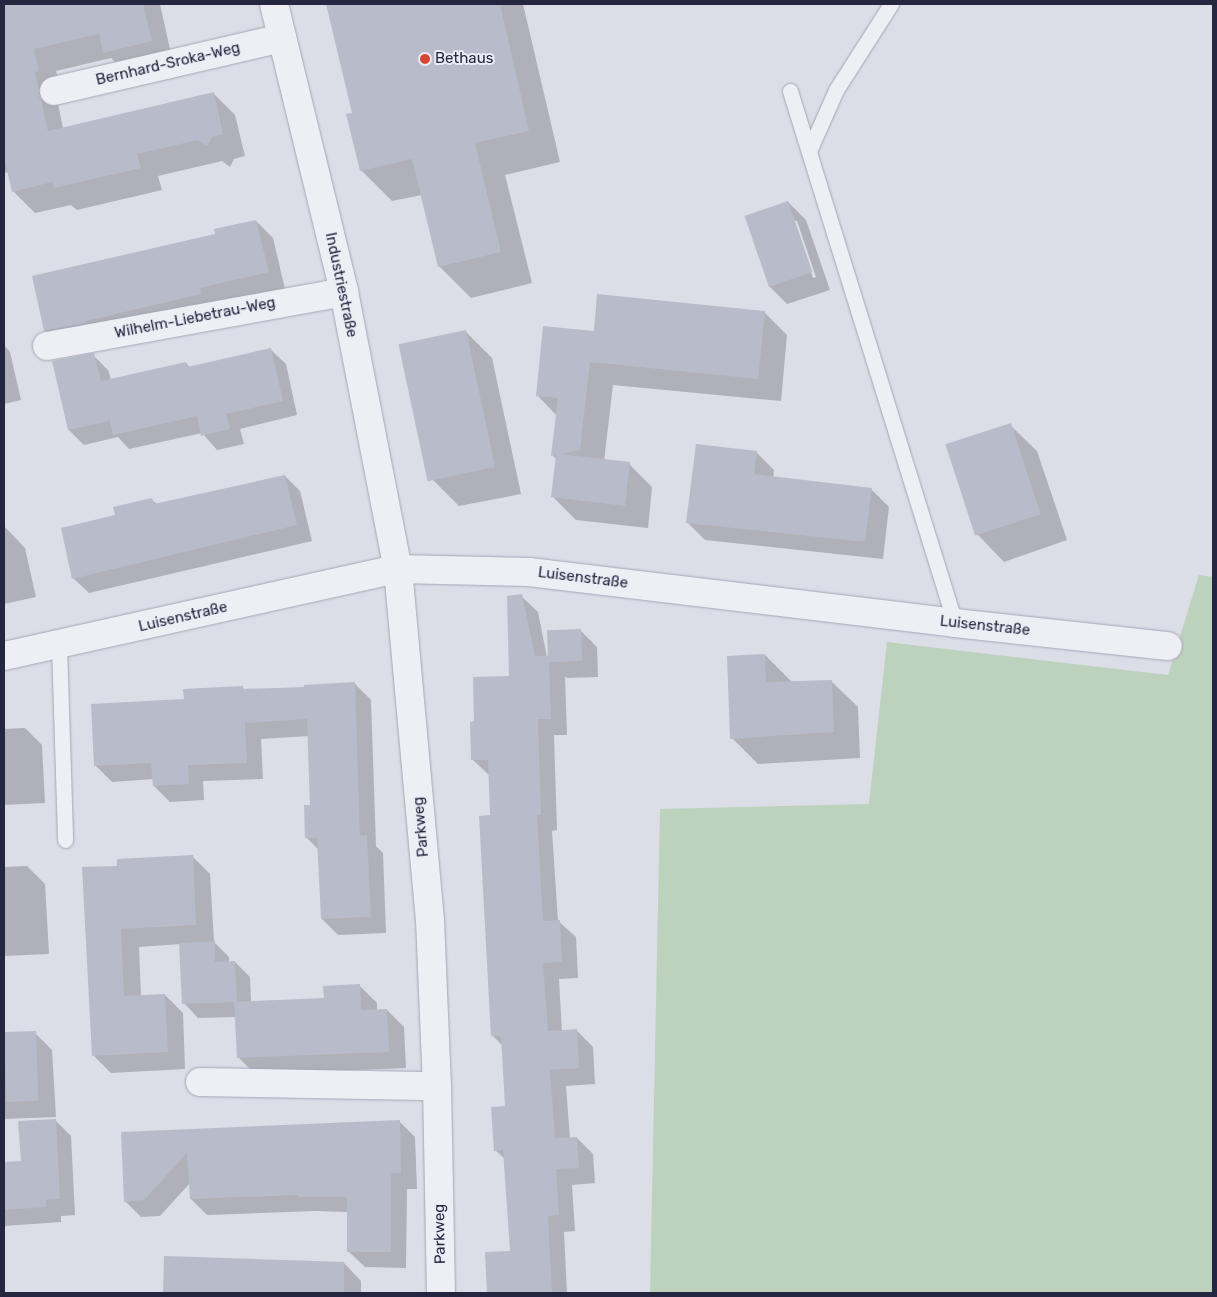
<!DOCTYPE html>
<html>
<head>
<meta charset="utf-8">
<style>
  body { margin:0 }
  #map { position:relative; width:1217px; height:1297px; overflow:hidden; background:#dbdde7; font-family:Rubik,sans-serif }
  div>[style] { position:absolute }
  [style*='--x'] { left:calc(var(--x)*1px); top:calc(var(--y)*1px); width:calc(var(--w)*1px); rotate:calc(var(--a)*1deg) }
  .green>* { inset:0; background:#bcd2bc }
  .shadow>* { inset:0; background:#0003 }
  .building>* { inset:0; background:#b8bbca; transform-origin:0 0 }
  .roads { filter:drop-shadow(0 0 1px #a4a6b5) drop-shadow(0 0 1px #a4a6b5) }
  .service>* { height:15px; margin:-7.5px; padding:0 7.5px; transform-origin:7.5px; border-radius:7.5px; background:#eeeff5 }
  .minor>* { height:28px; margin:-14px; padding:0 14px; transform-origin:14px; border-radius:14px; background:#eeeff5 }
  .dots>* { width:14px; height:14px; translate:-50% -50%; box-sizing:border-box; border:2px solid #ebecf5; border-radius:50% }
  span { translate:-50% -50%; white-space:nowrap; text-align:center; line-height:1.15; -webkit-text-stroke:4px #ebecf5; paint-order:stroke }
  .poi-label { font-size:15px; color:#24273f }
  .left { translate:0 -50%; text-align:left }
  .street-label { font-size:15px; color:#24273f }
  .frame { position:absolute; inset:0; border:5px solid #24273f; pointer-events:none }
</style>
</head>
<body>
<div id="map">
  <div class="green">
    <div style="clip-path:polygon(1199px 575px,1213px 577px,1213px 1293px,650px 1293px,660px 809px,869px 804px,887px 642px,1168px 675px)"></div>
  </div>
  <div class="shadow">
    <div style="clip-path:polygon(4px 4px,160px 4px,173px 63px,127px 74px,111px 58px,56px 71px,61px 93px,56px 94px,63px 128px,213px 93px,235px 115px,245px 156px,234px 159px,230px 167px,222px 161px,158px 176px,162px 190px,77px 210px,71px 205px,35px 213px,13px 191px,9px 172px,4px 173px)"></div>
    <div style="clip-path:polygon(327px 4px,523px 4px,560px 162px,505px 175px,532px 283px,471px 298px,439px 266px,422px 195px,392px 201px,361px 170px,353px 114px)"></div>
    <div style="clip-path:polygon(evenodd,788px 202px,806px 220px,830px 290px,787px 304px,769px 286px,788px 202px,794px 221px,797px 221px,816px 277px,813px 278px,794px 221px)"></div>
    <div style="clip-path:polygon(256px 221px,273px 238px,285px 289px,62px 347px,45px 330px,217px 235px)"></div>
    <div style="clip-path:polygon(764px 312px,787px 335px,781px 401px,613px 385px,604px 461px,629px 464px,652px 487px,648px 528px,576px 520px,553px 497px,557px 460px,553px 456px,557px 416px,537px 395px,595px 333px)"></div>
    <div style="clip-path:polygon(466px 332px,492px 358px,521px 494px,459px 506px,433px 480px)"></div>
    <div style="clip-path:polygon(4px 345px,10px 352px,21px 400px,4px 404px)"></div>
    <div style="clip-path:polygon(270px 349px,286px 364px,297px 415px,240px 429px,244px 444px,217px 450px,202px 433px,129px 449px,118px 437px,84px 445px,69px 430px,53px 362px,93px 355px,108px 370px,111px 380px,186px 363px,190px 368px)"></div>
    <div style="clip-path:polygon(1010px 425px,1037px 451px,1067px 540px,1004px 562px,978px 535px)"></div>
    <div style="clip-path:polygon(756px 452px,774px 470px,773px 478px,871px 489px,889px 507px,883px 559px,705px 540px,687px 522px)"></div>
    <div style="clip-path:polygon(285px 476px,300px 491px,312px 541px,89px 593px,73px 578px,116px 516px,152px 500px,157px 504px)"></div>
    <div style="clip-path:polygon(4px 526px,25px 548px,36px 597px,4px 604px)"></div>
    <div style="clip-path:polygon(521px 596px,538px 612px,547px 657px,551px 659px,580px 630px,597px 647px,598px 677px,567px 678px,565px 676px,567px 735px,554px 735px,557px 830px,552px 831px,558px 921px,576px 937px,578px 978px,559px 979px,562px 1032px,577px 1031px,593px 1047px,595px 1084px,566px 1086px,570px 1139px,577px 1138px,593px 1154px,595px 1183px,572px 1185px,575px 1231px,564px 1232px,567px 1293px,488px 1293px,486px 1254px,511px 1252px,505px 1159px,495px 1150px,507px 1107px,503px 1046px,492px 1035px,490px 776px,472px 759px,475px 723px,510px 677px)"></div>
    <div style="clip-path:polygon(765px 655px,792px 682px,831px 681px,858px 707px,860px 758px,758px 764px,732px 738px)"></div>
    <div style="clip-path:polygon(355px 684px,371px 700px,376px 846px,383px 853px,386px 933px,338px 935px,322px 919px,319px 850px,307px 838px,312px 806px,309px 736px,261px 739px,263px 779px,203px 781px,204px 800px,170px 802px,154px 786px,153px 779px,112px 782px,95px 765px,185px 700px,243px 688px,246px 691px,305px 689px)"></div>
    <div style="clip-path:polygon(25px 728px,42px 745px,45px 803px,4px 805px,4px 729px)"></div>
    <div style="clip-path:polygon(192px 856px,210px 874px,214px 942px,229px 957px,229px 963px,235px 962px,250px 977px,251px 1003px,325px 999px,359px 985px,377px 1003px,377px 1011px,387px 1010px,404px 1027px,406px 1068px,255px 1074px,238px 1057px,236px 1017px,198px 1018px,184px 1003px,181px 944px,139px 947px,141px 996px,165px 995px,183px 1013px,185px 1069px,111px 1073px,93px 1055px,119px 867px)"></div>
    <div style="clip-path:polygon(27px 866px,45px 884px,49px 954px,4px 956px,4px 867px)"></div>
    <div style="clip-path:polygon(35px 1033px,52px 1050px,56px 1117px,4px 1119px,4px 1034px)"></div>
    <div style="clip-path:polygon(56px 1121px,71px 1136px,75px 1215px,61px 1216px,61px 1222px,4px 1226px,4px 1164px,23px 1163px)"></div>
    <div style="clip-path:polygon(399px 1121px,415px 1137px,417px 1189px,407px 1189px,406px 1268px,365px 1267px,348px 1251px,348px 1212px,315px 1211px,207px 1215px,191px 1199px,190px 1183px,160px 1216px,141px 1217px,125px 1201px,122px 1133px)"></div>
    <div style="clip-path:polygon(165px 1257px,344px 1263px,361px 1281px,361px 1293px,164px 1293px)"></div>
  </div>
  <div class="building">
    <div style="clip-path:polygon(4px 4px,143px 4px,152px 41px,103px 53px,99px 34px,34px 49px,39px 71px,35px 72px,48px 131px,214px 92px,223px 134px,212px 137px,207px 146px,198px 140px,137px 154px,141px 168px,54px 188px,52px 182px,12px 192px,4px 157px)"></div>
    <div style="clip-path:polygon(326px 4px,500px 4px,529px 131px,475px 143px,501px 252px,438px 267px,412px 159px,360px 171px,346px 114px,352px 113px)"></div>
    <div style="left:788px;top:201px;width:75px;height:46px;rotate:71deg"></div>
    <div style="clip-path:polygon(256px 220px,269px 272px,200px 288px,201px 294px,86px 321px,86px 323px,44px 331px,32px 276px,215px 234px,214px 229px)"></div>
    <div style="clip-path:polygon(597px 294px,765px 311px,758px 379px,590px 362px,580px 450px,560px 454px,630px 462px,625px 506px,551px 497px,556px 455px,551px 456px,558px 398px,536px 396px,543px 326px,594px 331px)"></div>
    <div style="left:466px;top:330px;width:140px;height:69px;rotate:78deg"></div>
    <div style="clip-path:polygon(271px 348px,283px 401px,226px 414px,230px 429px,201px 436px,197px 416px,113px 435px,110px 421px,68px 430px,52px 361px,94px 353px,101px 381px,186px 362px,187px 367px)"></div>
    <div style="left:1011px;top:423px;width:96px;height:69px;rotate:72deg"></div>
    <div style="clip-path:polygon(696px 444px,757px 451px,754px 474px,872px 488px,865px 542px,686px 523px)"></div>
    <div style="clip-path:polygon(285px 475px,297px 525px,72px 579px,61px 528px,115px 515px,113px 507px,152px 498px,154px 504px)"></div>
    <div style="clip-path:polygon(522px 594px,535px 656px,549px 656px,551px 719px,538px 719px,541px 815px,537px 815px,543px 921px,560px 920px,562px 962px,543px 963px,548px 1031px,577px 1029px,579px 1068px,550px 1070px,555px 1138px,577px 1137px,579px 1168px,556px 1169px,559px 1215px,548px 1216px,552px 1293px,487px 1293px,485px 1252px,510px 1251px,503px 1150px,494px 1151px,491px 1107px,505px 1106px,501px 1036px,491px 1036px,479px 816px,490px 815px,488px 760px,471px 760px,470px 722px,474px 721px,473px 677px,509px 676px,507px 596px)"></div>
    <div style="left:581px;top:629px;width:32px;height:34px;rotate:88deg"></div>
    <div style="clip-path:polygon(765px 654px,766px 682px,832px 680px,834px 732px,730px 739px,727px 656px)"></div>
    <div style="clip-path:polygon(355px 682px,360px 836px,367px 835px,371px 917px,321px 919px,317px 838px,305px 838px,304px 805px,310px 805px,307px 719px,245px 723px,247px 763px,188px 765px,189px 784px,153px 786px,151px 763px,94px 766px,91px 704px,184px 699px,183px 689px,243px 686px,243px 689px,304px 687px,304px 685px)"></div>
    <div style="clip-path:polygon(193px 855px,196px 925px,121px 929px,124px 996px,165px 994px,168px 1052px,92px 1056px,82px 867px,117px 866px,117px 859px)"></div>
    <div style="clip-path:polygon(215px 941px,215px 962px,235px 961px,237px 1002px,182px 1004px,179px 943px)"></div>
    <div style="clip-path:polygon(360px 984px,361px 1010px,387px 1009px,389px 1052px,237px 1058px,234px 1002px,324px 998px,323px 986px)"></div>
    <div style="left:36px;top:1031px;width:70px;height:32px;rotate:88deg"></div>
    <div style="clip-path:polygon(56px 1119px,60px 1199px,46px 1200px,46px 1207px,4px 1210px,4px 1162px,21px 1161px,18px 1121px)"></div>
    <div style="clip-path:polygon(400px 1120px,401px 1173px,391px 1174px,391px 1252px,347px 1252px,347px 1197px,299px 1197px,299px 1195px,190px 1199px,187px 1153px,144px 1200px,124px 1202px,121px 1132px)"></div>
    <div style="clip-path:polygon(164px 1256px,344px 1262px,344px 1293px,163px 1293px)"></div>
  </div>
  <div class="roads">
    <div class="service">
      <div style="--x:790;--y:91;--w:557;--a:72.77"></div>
      <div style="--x:809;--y:151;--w:67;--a:-66.1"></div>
      <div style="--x:836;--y:90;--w:102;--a:-57.4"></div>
      <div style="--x:59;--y:645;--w:195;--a:88.2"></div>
    </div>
    <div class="minor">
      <div style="--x:274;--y:4;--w:296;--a:76.3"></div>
      <div style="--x:344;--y:292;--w:282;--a:79"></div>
      <div style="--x:398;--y:569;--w:352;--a:84.8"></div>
      <div style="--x:430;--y:920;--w:166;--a:87.6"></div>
      <div style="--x:437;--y:1086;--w:207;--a:88.9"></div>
      <div style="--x:54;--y:91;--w:234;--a:-13.1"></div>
      <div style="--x:47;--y:346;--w:302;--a:-10.3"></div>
      <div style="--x:4;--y:656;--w:403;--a:-12.5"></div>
      <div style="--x:398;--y:569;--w:131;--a:1.3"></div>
      <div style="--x:529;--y:572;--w:429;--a:6.8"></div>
      <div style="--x:955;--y:623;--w:214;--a:6.2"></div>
      <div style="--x:200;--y:1082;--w:237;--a:1"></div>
    </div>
  </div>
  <div class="dots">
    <div style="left:425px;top:59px;background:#d94433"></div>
  </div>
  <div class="poi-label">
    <span class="left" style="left:435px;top:59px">Bethaus</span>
  </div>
  <div class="street-label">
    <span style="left:168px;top:64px;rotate:-13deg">Bernhard-Sroka-Weg</span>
    <span style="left:341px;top:285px;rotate:78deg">Industriestraße</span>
    <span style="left:195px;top:318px;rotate:-11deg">Wilhelm-Liebetrau-Weg</span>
    <span style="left:583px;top:578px;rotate:7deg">Luisenstraße</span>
    <span style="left:183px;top:617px;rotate:-13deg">Luisenstraße</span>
    <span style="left:985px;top:626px;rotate:6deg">Luisenstraße</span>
    <span style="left:421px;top:827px;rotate:-95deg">Parkweg</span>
    <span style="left:440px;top:1234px;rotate:-91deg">Parkweg</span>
  </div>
  <div class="frame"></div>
</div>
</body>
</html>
